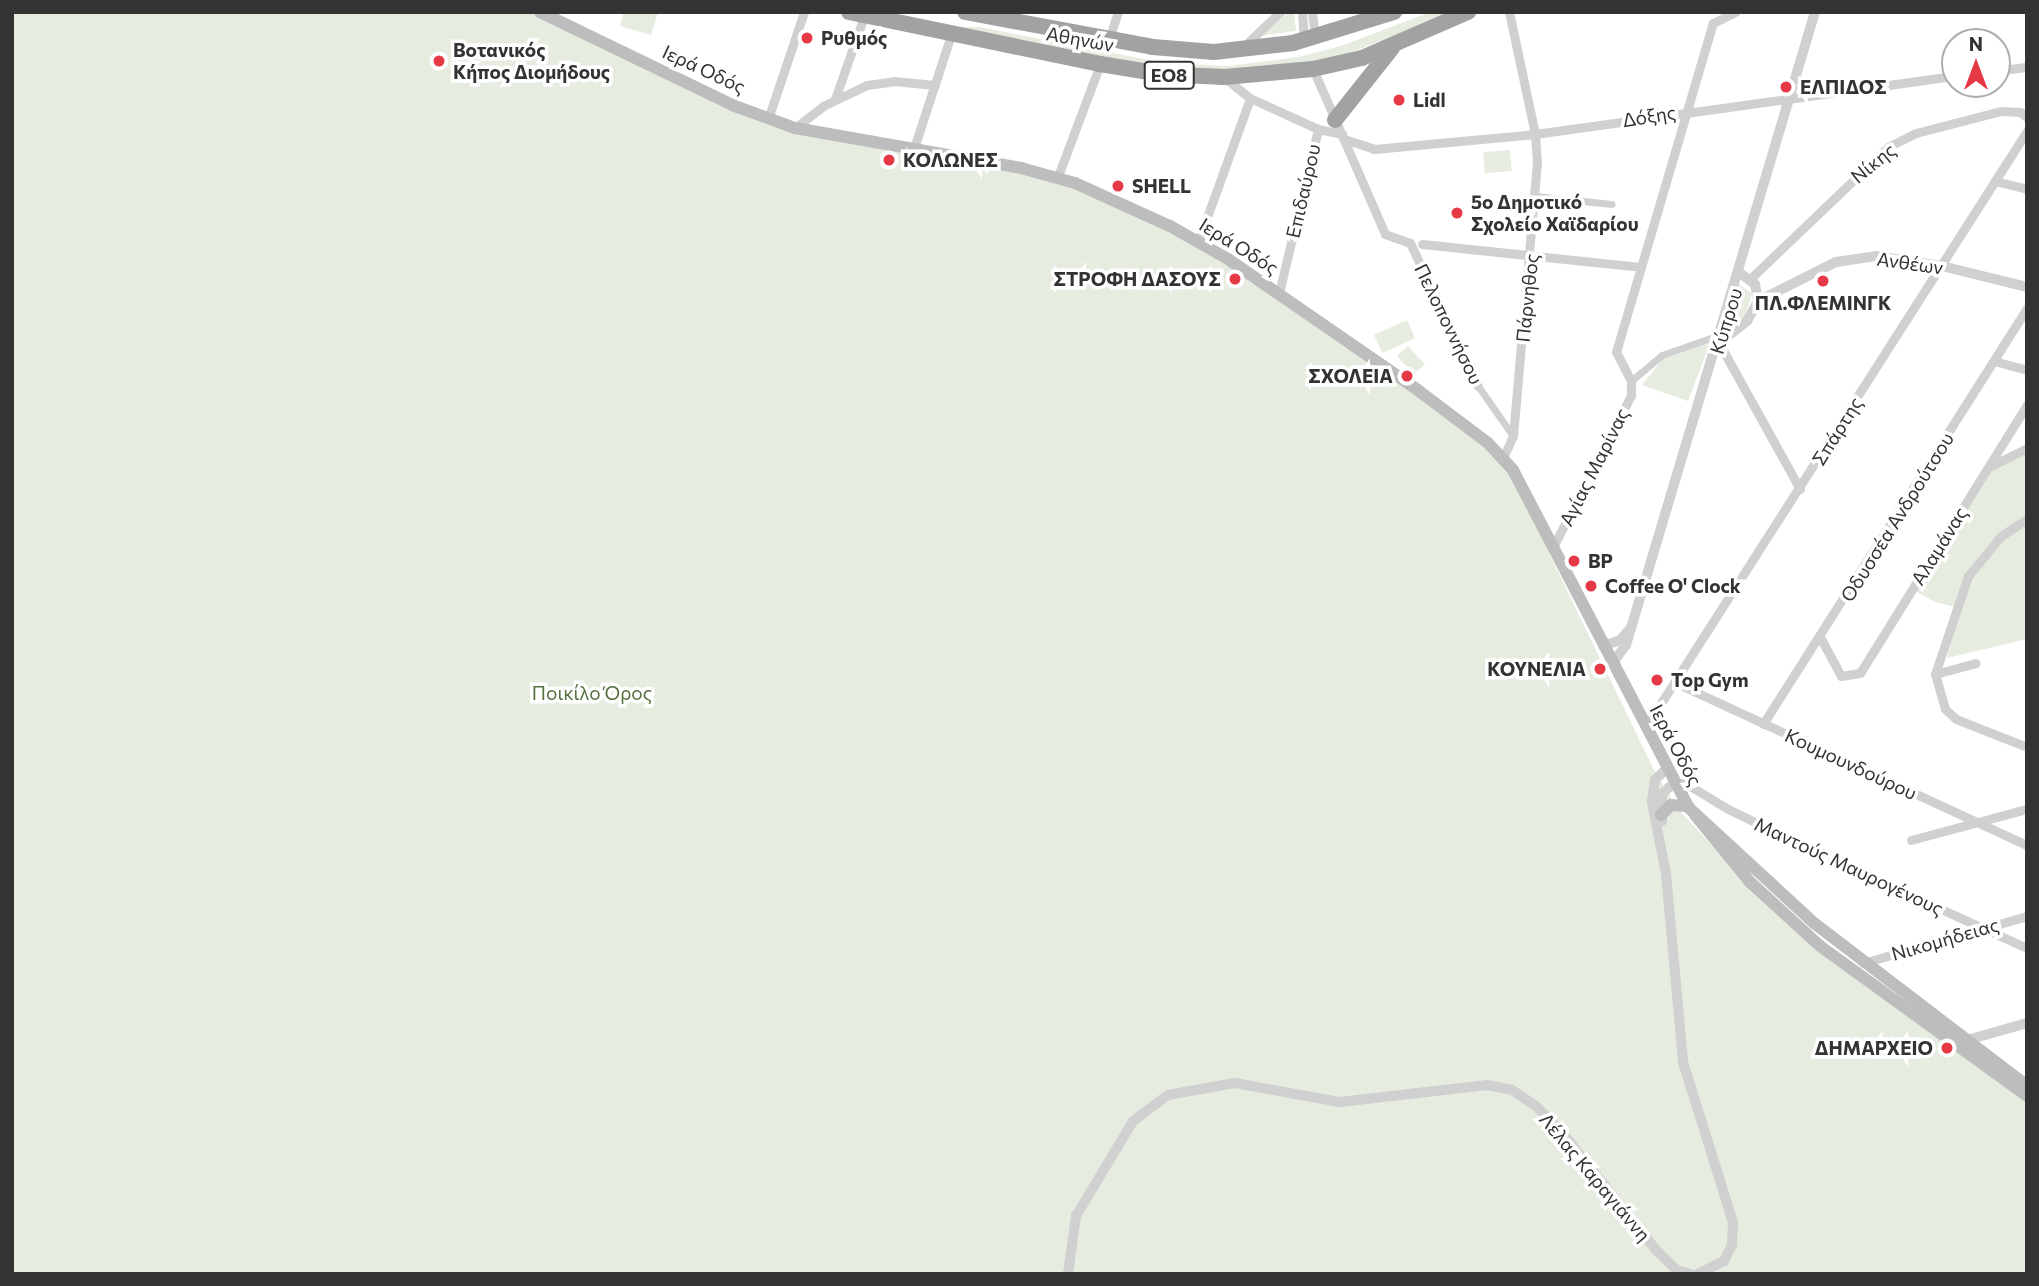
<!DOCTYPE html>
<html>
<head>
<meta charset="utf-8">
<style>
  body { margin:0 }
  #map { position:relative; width:2039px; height:1286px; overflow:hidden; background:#fff; font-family:Commissioner,sans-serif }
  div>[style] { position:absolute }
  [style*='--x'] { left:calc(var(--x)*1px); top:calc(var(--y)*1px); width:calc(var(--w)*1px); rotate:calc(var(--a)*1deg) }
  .green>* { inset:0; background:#e6ecdf; transform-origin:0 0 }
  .pedestrian>* { height:7px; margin:-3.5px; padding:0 3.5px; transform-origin:3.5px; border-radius:3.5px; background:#d0d0d0 }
  .minor>* { height:9px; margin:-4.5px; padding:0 4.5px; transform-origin:4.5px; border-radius:4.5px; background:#d0d0d0 }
  .tertiary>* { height:10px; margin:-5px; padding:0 5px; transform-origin:5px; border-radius:5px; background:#d0d0d0 }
  .secondary>* { height:12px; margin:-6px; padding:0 6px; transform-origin:6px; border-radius:6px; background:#bdbdbd }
  .trunk>* { height:16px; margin:-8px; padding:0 8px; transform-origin:8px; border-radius:8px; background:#a2a2a2 }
  .dots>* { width:19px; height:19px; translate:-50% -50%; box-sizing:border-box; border:4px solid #fff; border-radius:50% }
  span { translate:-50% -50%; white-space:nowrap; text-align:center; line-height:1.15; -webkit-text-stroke:7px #fff; paint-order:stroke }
  .shield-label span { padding:2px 5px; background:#fff; border:2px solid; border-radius:5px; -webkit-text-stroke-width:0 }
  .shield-label { font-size:18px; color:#333; font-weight:700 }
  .poi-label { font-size:19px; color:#333; font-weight:700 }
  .left { translate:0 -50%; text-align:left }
  .right { translate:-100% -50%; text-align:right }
  .street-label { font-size:19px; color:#333 }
  .park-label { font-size:19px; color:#56703f }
  .frame { position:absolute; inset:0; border:14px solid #333; pointer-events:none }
  .north { position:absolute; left:1941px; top:28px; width:70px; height:70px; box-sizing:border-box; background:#fff; border:2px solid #adadad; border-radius:50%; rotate:0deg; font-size:19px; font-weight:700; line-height:28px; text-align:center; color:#333 }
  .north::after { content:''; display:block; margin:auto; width:24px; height:32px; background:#e63946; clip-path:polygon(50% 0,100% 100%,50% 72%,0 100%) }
</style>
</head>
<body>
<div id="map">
  <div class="green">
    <div style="clip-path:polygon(12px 12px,540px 12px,768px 119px,1058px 176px,1228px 259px,1503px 458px,1654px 770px,1678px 809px,1750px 886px,2027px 1098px,2027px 1274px,12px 1274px)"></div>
    <div style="clip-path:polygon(624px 12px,658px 12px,651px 35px,620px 26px)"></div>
    <div style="clip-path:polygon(1289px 12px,1294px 12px,1296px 31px,1260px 36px)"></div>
    <div style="clip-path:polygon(1431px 12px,1455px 12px,1334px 59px,1229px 71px,1162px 69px,953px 27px,979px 27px,1164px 63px,1229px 66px,1298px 57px,1341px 46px)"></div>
    <div style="left:1510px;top:150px;width:21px;height:27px;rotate:85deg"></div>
    <div style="clip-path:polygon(1738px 283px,1752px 294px,1742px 323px,1732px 331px,1726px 329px)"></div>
    <div style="left:1407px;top:320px;width:20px;height:36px;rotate:66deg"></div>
    <div style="clip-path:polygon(1710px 343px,1688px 401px,1642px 385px,1663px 359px)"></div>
    <div style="left:1408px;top:346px;width:25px;height:15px;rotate:48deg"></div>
    <div style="clip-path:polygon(2027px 454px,2027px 639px,1947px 658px,1960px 608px,1935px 602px,1915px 591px,1993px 469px)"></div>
  </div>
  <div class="pedestrian">
    <div style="--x:1536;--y:196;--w:76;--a:6"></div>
    <div style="--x:1631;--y:381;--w:40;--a:-40"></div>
    <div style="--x:1662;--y:355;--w:64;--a:-19.3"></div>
    <div style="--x:1478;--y:386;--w:61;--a:55"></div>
  </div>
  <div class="minor">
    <div style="--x:1302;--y:12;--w:29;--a:86"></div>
    <div style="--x:1312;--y:12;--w:26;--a:83"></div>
    <div style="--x:1109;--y:39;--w:28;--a:-72"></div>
    <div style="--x:1241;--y:49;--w:54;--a:-43.5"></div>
    <div style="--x:1313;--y:69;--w:180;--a:66.4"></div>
    <div style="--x:1385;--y:234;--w:27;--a:20"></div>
    <div style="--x:1410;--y:243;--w:158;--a:64.6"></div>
    <div style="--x:1997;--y:71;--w:30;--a:-8"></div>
    <div style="--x:1225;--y:78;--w:32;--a:39"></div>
    <div style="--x:1250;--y:98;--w:75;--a:24.5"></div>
    <div style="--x:1318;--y:129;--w:25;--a:12"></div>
    <div style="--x:835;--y:99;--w:88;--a:-70.7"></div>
    <div style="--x:768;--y:119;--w:113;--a:-71.4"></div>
    <div style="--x:795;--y:128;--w:36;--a:-38"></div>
    <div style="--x:823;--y:106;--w:49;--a:-25.5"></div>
    <div style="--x:867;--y:85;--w:27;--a:-8"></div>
    <div style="--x:894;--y:81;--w:41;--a:5.6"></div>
    <div style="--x:1344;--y:139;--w:32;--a:18"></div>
    <div style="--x:1374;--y:149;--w:162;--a:-5.3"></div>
    <div style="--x:1535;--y:134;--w:424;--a:-7.9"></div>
    <div style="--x:913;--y:151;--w:122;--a:-71.9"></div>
    <div style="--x:1058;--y:176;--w:120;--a:-69.4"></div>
    <div style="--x:1995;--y:181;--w:33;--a:14"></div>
    <div style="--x:1198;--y:242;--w:153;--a:-70.1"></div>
    <div style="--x:1422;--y:244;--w:219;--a:6"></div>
    <div style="--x:1751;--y:278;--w:190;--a:-43.7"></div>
    <div style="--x:1888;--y:147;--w:31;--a:-27"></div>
    <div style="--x:1916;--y:133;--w:88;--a:-14.5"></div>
    <div style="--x:2001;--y:111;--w:19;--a:3"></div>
    <div style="--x:2020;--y:112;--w:9;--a:36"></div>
    <div style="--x:1279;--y:293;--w:169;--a:-76.6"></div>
    <div style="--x:1719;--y:343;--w:167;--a:61"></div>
    <div style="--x:1994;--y:361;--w:34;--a:15"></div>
    <div style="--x:1503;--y:458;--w:24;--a:-66"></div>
    <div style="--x:1513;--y:436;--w:274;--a:-85"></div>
    <div style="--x:1537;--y:163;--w:29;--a:-94"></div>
    <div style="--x:1535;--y:134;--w:125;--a:-102"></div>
    <div style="--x:1989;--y:467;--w:42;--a:-26.6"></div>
    <div style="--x:2027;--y:519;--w:31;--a:147"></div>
    <div style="--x:2001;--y:536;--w:52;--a:129.5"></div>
    <div style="--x:1968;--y:576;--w:103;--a:108.6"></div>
    <div style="--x:1935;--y:674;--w:36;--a:74"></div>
    <div style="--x:1945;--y:709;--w:15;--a:42"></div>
    <div style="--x:1956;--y:719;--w:76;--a:21.5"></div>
    <div style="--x:1554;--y:545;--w:169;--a:-62.8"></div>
    <div style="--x:1631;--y:395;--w:14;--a:-90"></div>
    <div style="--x:1631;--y:381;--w:33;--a:-117"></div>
    <div style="--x:1616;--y:352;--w:343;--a:-73.6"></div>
    <div style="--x:1713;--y:23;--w:25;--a:-26"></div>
    <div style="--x:1820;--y:637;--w:44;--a:61.7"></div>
    <div style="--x:1841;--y:676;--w:19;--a:-9"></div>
    <div style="--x:1860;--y:673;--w:316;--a:-58.1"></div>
    <div style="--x:1935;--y:674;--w:42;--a:-15"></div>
    <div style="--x:1676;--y:683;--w:387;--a:24.8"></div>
    <div style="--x:1763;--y:724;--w:493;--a:-57.6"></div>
    <div style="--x:1645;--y:728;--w:709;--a:-57.39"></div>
    <div style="--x:1674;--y:783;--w:11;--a:0"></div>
    <div style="--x:1685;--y:783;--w:50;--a:31.2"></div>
    <div style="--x:1728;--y:809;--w:119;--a:25.9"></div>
    <div style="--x:1835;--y:861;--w:211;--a:24.4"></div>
    <div style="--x:1911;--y:840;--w:120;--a:-15"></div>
    <div style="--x:1863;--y:963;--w:171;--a:-16"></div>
  </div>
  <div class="tertiary">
    <div style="--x:1758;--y:301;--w:87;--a:-26.6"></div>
    <div style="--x:1836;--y:262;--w:40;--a:-8.5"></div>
    <div style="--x:1876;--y:256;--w:67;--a:8.6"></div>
    <div style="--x:1942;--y:266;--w:88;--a:13.9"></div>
    <div style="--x:1719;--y:343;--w:36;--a:-38"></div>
    <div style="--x:1747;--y:321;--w:23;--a:-61"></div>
    <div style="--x:1758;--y:301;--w:17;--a:-100"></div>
    <div style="--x:1755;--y:284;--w:19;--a:-144"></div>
    <div style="--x:1603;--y:646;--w:18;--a:-19"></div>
    <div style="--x:1620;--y:640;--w:13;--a:-48"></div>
    <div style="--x:1612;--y:664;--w:24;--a:-54"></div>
    <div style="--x:1626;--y:645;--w:661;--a:-73.38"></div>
    <div style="--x:1666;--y:769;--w:16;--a:135"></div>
    <div style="--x:1655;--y:780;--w:22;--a:98"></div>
    <div style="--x:1652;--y:802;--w:73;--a:79"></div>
    <div style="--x:1666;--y:874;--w:189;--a:84.8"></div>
    <div style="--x:1683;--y:1062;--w:169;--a:72.7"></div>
    <div style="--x:1733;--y:1223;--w:22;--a:93"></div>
    <div style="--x:1732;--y:1245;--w:18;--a:117"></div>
    <div style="--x:1724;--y:1261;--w:30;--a:154"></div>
    <div style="--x:1662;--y:821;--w:27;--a:-90"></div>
    <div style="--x:1662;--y:794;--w:16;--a:-43"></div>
    <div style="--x:1964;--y:1041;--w:66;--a:-15.9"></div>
    <div style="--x:1068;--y:1274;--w:59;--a:-82.1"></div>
    <div style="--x:1076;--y:1216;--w:111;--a:-59"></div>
    <div style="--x:1133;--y:1121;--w:44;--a:-36.6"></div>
    <div style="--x:1168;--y:1095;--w:68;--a:-10.2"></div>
    <div style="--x:1235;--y:1083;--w:107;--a:10.3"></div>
    <div style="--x:1340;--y:1102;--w:148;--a:-6.6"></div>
    <div style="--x:1487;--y:1085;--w:25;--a:11"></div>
    <div style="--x:1512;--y:1090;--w:29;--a:34"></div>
    <div style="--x:1536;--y:1106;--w:40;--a:46"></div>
    <div style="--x:1564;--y:1135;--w:149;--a:51.3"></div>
    <div style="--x:1657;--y:1251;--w:28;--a:44"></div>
    <div style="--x:1677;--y:1270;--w:14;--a:17"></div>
  </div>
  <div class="secondary">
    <div style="--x:540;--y:12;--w:213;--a:25.8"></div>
    <div style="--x:732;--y:105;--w:67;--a:20.1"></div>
    <div style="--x:795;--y:128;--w:230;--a:10"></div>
    <div style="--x:1021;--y:168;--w:56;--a:15.5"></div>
    <div style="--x:1075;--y:183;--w:104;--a:24.4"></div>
    <div style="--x:1170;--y:226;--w:67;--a:29.6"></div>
    <div style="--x:1228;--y:259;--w:232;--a:34.6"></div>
    <div style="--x:1419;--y:391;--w:86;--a:37"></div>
    <div style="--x:1488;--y:443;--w:37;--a:47"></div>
    <div style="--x:1513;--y:470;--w:381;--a:62.5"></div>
    <div style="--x:1689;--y:808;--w:170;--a:42.6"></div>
    <div style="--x:1814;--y:923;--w:268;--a:37.4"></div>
    <div style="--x:1661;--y:815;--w:14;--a:-45"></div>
    <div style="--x:1671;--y:805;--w:17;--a:3"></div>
    <div style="--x:1695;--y:815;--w:87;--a:50.6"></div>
    <div style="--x:1750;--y:882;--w:95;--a:42.4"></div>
    <div style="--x:1820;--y:946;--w:256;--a:35.9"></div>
  </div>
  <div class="trunk">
    <div style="--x:849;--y:12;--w:256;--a:11.7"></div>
    <div style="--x:1100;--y:64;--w:62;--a:9.3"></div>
    <div style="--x:1161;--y:74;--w:63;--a:2.7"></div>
    <div style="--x:1224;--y:77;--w:89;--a:-5.1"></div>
    <div style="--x:1313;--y:69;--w:50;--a:-12.7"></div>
    <div style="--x:1362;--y:58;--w:116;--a:-23.5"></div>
    <div style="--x:965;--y:12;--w:191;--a:10.5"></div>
    <div style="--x:1153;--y:47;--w:61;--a:4.7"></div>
    <div style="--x:1214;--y:52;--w:80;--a:-6.5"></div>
    <div style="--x:1293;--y:43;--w:106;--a:-17.1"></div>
    <div style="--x:1335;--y:120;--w:92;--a:-51.6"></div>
  </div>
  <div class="dots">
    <div style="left:807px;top:38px;background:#e63946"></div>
    <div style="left:439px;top:61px;background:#e63946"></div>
    <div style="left:1786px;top:87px;background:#e63946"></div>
    <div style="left:1399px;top:100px;background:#e63946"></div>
    <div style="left:889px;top:160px;background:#e63946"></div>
    <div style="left:1118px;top:186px;background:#e63946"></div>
    <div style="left:1457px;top:213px;background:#e63946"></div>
    <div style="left:1235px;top:279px;background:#e63946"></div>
    <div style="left:1823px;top:281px;background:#e63946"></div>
    <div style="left:1407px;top:376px;background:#e63946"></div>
    <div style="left:1574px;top:561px;background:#e63946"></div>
    <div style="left:1591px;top:586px;background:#e63946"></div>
    <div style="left:1600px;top:669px;background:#e63946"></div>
    <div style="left:1657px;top:680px;background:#e63946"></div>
    <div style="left:1947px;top:1048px;background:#e63946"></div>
  </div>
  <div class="shield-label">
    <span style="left:1169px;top:75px">ΕΟ8</span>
  </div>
  <div class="poi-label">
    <span class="left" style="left:821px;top:38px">Ρυθμός</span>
    <span class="left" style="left:453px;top:61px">Βοτανικός<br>Κήπος Διομήδους</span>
    <span class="left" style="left:1800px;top:87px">ΕΛΠΙΔΟΣ</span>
    <span class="left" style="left:1413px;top:100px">Lidl</span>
    <span class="left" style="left:903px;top:160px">ΚΟΛΩΝΕΣ</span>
    <span class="left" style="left:1132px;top:186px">SHELL</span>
    <span class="left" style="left:1471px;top:213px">5ο Δημοτικό<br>Σχολείο Χαϊδαρίου</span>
    <span class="right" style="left:1221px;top:279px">ΣΤΡΟΦΗ ΔΑΣΟΥΣ</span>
    <span style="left:1823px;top:303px">ΠΛ.ΦΛΕΜΙΝΓΚ</span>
    <span class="right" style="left:1393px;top:376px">ΣΧΟΛΕΙΑ</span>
    <span class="left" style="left:1588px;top:561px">BP</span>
    <span class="left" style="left:1605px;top:586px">Coffee O' Clock</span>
    <span class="right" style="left:1586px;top:669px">ΚΟΥΝΕΛΙΑ</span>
    <span class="left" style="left:1671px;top:680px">Top Gym</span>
    <span class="right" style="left:1933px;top:1048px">ΔΗΜΑΡΧΕΙΟ</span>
  </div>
  <div class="street-label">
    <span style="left:1080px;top:39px;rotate:10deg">Αθηνών</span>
    <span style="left:704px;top:69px;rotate:25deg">Ιερά Οδός</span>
    <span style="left:1649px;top:116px;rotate:-9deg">Δόξης</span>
    <span style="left:1873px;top:163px;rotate:-39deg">Νίκης</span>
    <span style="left:1303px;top:191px;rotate:-77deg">Επιδαύρου</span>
    <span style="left:1239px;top:246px;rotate:32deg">Ιερά Οδός</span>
    <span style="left:1910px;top:263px;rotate:8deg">Ανθέων</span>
    <span style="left:1527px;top:298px;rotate:-84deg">Πάρνηθος</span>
    <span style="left:1726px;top:321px;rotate:-73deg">Κύπρου</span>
    <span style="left:1449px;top:324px;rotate:64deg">Πελοποννήσου</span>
    <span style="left:1837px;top:431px;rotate:-58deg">Σπάρτης</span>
    <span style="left:1594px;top:467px;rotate:-63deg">Αγίας Μαρίνας</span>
    <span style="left:1897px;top:517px;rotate:-58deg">Οδυσσέα Ανδρούτσου</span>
    <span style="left:1939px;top:546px;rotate:-58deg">Αλαμάνας</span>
    <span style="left:1676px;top:745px;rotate:62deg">Ιερά Οδός</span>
    <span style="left:1851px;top:764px;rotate:25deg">Κουμουνδούρου</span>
    <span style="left:1849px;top:866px;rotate:25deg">Μαντούς Μαυρογένους</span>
    <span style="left:1945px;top:939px;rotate:-16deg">Νικομήδειας</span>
    <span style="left:1595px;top:1177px;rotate:50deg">Λέλας Καραγιάννη</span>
  </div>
  <div class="park-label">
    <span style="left:592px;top:693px">Ποικίλο Όρος</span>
  </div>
  <div class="frame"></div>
  <div class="north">N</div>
</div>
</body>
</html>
